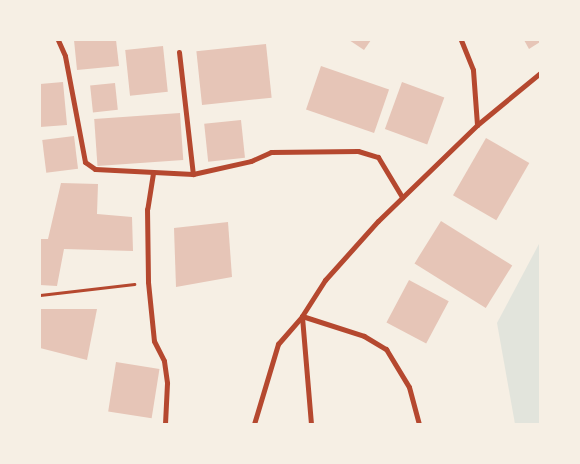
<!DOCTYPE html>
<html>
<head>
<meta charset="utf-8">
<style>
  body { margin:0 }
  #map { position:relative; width:580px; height:464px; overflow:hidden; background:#f6efe4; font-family:"Varela Round",sans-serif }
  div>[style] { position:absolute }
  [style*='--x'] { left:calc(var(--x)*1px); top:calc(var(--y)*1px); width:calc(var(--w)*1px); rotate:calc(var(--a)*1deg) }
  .green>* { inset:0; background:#e2e4dc }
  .building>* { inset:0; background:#e6c5b7; transform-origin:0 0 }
  .path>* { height:3px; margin:-1.5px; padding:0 1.5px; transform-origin:1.5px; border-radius:1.5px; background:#b5482f }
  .minor>* { height:5px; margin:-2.5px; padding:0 2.5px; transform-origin:2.5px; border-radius:2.5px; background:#b5482f }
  span { translate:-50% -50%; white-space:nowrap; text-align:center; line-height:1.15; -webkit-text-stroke:5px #f6efe4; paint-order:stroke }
  .frame { position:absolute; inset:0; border:41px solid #f6efe4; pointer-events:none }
</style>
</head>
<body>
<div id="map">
  <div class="green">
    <div style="clip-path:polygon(540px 242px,540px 424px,515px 424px,497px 323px)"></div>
  </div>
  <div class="building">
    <div style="clip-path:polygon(74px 40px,116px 40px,119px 66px,77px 70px)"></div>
    <div style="clip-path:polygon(349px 40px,371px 40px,364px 50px)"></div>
    <div style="clip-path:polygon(524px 40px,540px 40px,540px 42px,529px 49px)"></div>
    <div style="left:266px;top:44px;width:54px;height:70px;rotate:84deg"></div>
    <div style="left:163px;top:46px;width:46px;height:38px;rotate:84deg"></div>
    <div style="left:321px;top:66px;width:72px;height:46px;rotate:19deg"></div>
    <div style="clip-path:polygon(63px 82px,67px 125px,40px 127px,40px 84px)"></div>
    <div style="left:402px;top:82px;width:45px;height:50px;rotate:20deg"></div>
    <div style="left:115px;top:83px;width:27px;height:25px;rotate:84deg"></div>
    <div style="left:180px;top:113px;width:47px;height:86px;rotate:86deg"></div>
    <div style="left:241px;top:120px;width:38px;height:37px;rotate:84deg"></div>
    <div style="left:74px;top:136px;width:33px;height:32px;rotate:83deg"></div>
    <div style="left:486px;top:138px;width:50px;height:66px;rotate:30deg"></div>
    <div style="clip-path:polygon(61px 183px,98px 184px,97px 214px,132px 217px,133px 251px,64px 249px,57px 286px,40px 285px,40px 239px,48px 239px)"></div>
    <div style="left:441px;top:221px;width:84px;height:50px;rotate:32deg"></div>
    <div style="clip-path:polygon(228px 222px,232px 277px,176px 287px,174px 228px)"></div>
    <div style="left:409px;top:280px;width:45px;height:48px;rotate:28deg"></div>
    <div style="clip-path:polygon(40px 309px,97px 309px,87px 360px,40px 348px)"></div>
    <div style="left:116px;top:362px;width:44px;height:50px;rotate:9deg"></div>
  </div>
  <div class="path">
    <div style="--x:40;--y:295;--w:95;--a:-6.7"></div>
  </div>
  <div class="minor">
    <div style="--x:58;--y:40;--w:17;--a:66"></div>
    <div style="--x:65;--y:56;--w:108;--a:79.3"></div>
    <div style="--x:85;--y:162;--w:12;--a:35"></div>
    <div style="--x:95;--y:169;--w:98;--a:2.9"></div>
    <div style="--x:193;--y:174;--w:59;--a:-12.6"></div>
    <div style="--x:251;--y:161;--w:22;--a:-24"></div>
    <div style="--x:271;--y:152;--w:87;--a:-0.7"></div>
    <div style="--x:358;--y:151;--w:21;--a:17"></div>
    <div style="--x:378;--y:157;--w:47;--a:59"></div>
    <div style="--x:461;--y:40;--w:32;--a:68"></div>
    <div style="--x:473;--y:70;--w:55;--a:85.8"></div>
    <div style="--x:179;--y:52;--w:123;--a:83.5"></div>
    <div style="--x:153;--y:173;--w:36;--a:99"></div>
    <div style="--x:147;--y:209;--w:73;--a:89.2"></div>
    <div style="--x:148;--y:282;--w:59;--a:84.2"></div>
    <div style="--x:154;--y:341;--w:22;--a:63"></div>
    <div style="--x:164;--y:361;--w:22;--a:82"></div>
    <div style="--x:167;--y:383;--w:41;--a:92.8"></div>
    <div style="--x:254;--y:424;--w:84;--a:-73.3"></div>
    <div style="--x:278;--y:344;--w:37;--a:-49"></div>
    <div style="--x:302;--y:316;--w:43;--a:-57.4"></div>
    <div style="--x:325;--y:280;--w:79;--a:-48.1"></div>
    <div style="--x:378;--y:221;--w:138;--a:-44.1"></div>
    <div style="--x:477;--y:125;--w:82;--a:-39.5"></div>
    <div style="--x:311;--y:424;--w:108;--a:-94.8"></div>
    <div style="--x:302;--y:316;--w:65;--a:17.9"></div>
    <div style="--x:364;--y:336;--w:26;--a:31"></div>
    <div style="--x:386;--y:349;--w:44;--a:58.8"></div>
    <div style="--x:409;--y:387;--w:38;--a:75"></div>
  </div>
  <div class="frame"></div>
</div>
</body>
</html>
